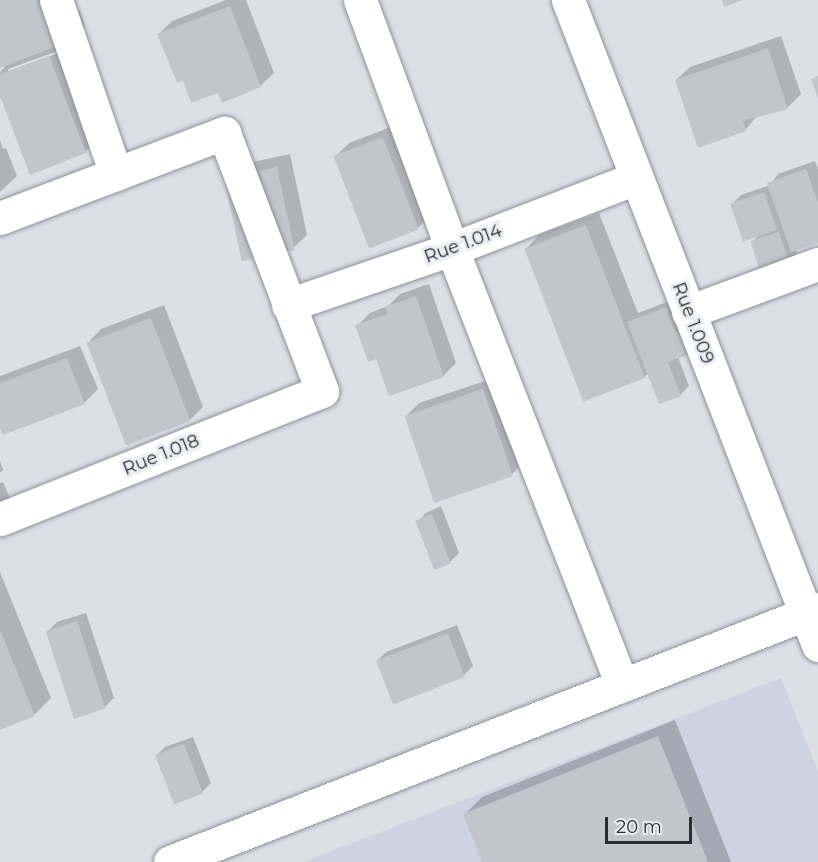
<!DOCTYPE html>
<html>
<head>
<meta charset="utf-8">
<style>
  body { margin:0 }
  #map { position:relative; width:818px; height:862px; overflow:hidden; background:#dddfe7; font-family:Montserrat,sans-serif }
  div>[style] { position:absolute }
  [style*='--x'] { left:calc(var(--x)*1px); top:calc(var(--y)*1px); width:calc(var(--w)*1px); rotate:calc(var(--a)*1deg) }
  .built>* { inset:0; background:#cdd3e0 }
  .shadow>* { inset:0; background:#0003 }
  .building>* { inset:0; background:#c2c5cc; transform-origin:0 0 }
  .roads { filter:drop-shadow(0 0 2px #909299) drop-shadow(0 0 2px #909299) }
  .minor>* { height:33px; margin:-16.5px; padding:0 16.5px; transform-origin:16.5px; border-radius:16.5px; background:#fff }
  span { translate:-50% -50%; white-space:nowrap; text-align:center; line-height:1.15; -webkit-text-stroke:6px #eaedf4; paint-order:stroke }
  .street-label { font-size:18px; color:#2c2d30 }
  .scale { position:absolute; left:605px; top:817px; width:87px; height:27px; box-sizing:border-box; border:3px solid #2c2d30; border-top:0; padding-left:8px; font-size:18px; line-height:21px; white-space:nowrap; color:#2c2d30; -webkit-text-stroke:4px #eaedf4; paint-order:stroke }
</style>
</head>
<body>
<div id="map">
  <div class="built">
    <div style="clip-path:polygon(781px 678px,818px 771px,818px 862px,303px 862px)"></div>
  </div>
  <div class="shadow">
    <div style="clip-path:polygon(evenodd,0 0,55px 0,62px 18px,80px 11px,85px 26px,72px 39px,98px 139px,85px 152px,0 92px,0 72px,8px 63px,0 66px,0 0,55px 52px,56px 54px,8px 73px,8px 69px,55px 52px)"></div>
    <div style="clip-path:polygon(226px 0,246px 0,274px 73px,260px 86px,219px 91px,159px 34px,172px 21px)"></div>
    <div style="clip-path:polygon(781px 36px,801px 94px,788px 107px,758px 115px,745px 130px,676px 80px,690px 67px)"></div>
    <div style="clip-path:polygon(396px 125px,431px 215px,418px 228px,336px 156px,349px 143px)"></div>
    <div style="clip-path:polygon(0 140px,3px 149px,6px 148px,17px 176px,0 192px)"></div>
    <div style="clip-path:polygon(290px 154px,307px 235px,293px 248px,239px 165px)"></div>
    <div style="clip-path:polygon(815px 161px,818px 169px,818px 241px,796px 249px,797px 252px,789px 261px,752px 242px,760px 234px,732px 204px,741px 195px,770px 185px,778px 174px)"></div>
    <div style="clip-path:polygon(599px 213px,638px 313px,675px 299px,696px 320px,678px 357px,689px 386px,680px 395px,649px 373px,644px 377px,526px 249px,539px 235px)"></div>
    <div style="clip-path:polygon(429px 284px,456px 363px,443px 376px,357px 326px,370px 313px,388px 306px,400px 294px)"></div>
    <div style="clip-path:polygon(164px 305px,203px 407px,190px 420px,88px 343px,101px 329px)"></div>
    <div style="clip-path:polygon(80px 346px,98px 389px,84px 403px,0 424px,0 376px)"></div>
    <div style="clip-path:polygon(497px 377px,525px 461px,512px 474px,406px 416px,419px 403px)"></div>
    <div style="clip-path:polygon(0 461px,3px 470px,0 473px)"></div>
    <div style="clip-path:polygon(3px 482px,10px 498px,0 504px,0 483px)"></div>
    <div style="clip-path:polygon(441px 506px,459px 553px,450px 562px,417px 522px,426px 513px)"></div>
    <div style="clip-path:polygon(0 572px,51px 698px,34px 715px,0 728px)"></div>
    <div style="clip-path:polygon(86px 613px,114px 698px,105px 707px,48px 631px,57px 622px)"></div>
    <div style="clip-path:polygon(457px 625px,473px 666px,464px 675px,377px 661px,386px 652px)"></div>
    <div style="clip-path:polygon(675px 720px,731px 862px,484px 862px,465px 814px,482px 797px)"></div>
    <div style="clip-path:polygon(193px 737px,211px 783px,202px 792px,156px 756px,165px 747px)"></div>
  </div>
  <div class="building">
    <div style="clip-path:polygon(0 0,38px 0,49px 30px,67px 24px,73px 40px,0 68px)"></div>
    <div style="clip-path:polygon(722px 0,743px 0,724px 7px)"></div>
    <div style="clip-path:polygon(230px 6px,261px 87px,222px 103px,218px 93px,191px 103px,183px 81px,177px 83px,157px 34px)"></div>
    <div style="clip-path:polygon(768px 48px,788px 109px,743px 121px,746px 131px,698px 148px,675px 80px)"></div>
    <div style="clip-path:polygon(49px 56px,86px 153px,30px 175px,0 96px,0 74px)"></div>
    <div style="clip-path:polygon(818px 76px,818px 99px,811px 79px)"></div>
    <div style="left:383px;top:137px;width:99px;height:53px;rotate:69deg"></div>
    <div style="left:277px;top:167px;width:85px;height:54px;rotate:78deg"></div>
    <div style="clip-path:polygon(806px 169px,818px 203px,818px 243px,791px 252px,767px 183px)"></div>
    <div style="left:764px;top:192px;width:40px;height:36px;rotate:71deg"></div>
    <div style="left:586px;top:225px;width:164px;height:66px;rotate:69deg"></div>
    <div style="left:779px;top:232px;width:33px;height:30px;rotate:72deg"></div>
    <div style="clip-path:polygon(416px 296px,444px 377px,389px 396px,376px 359px,368px 362px,355px 325px,388px 314px,385px 307px)"></div>
    <div style="clip-path:polygon(666px 307px,676px 332px,687px 328px,696px 352px,668px 362px,681px 396px,659px 404px,627px 322px)"></div>
    <div style="left:151px;top:318px;width:110px;height:69px;rotate:69deg"></div>
    <div style="clip-path:polygon(67px 358px,85px 404px,3px 435px,0 428px,0 383px)"></div>
    <div style="left:483px;top:389px;width:92px;height:83px;rotate:71deg"></div>
    <div style="left:432px;top:514px;width:53px;height:18px;rotate:69deg"></div>
    <div style="left:77px;top:621px;width:92px;height:33px;rotate:72deg"></div>
    <div style="clip-path:polygon(0 630px,35px 716px,0 730px)"></div>
    <div style="left:448px;top:633px;width:47px;height:77px;rotate:69deg"></div>
    <div style="clip-path:polygon(658px 736px,708px 862px,482px 862px,463px 814px)"></div>
    <div style="left:184px;top:744px;width:53px;height:31px;rotate:69deg"></div>
  </div>
  <div class="roads">
    <div class="minor">
      <div style="--x:56;--y:0;--w:184;--a:71"></div>
      <div style="--x:360;--y:0;--w:265;--a:69.7"></div>
      <div style="--x:452;--y:249;--w:468;--a:68.7"></div>
      <div style="--x:568;--y:0;--w:692;--a:68.81"></div>
      <div style="--x:0;--y:218;--w:240;--a:-20.8"></div>
      <div style="--x:224;--y:133;--w:276;--a:69.2"></div>
      <div style="--x:322;--y:391;--w:347;--a:158.3"></div>
      <div style="--x:288;--y:305;--w:173;--a:-18.9"></div>
      <div style="--x:452;--y:249;--w:197;--a:-21.1"></div>
      <div style="--x:688;--y:312;--w:139;--a:-20.3"></div>
      <div style="--x:170;--y:862;--w:696;--a:-21.33"></div>
    </div>
  </div>
  <div class="street-label">
    <span style="left:463px;top:244px;rotate:-20deg">Rue 1.014</span>
    <span style="left:693px;top:323px;rotate:69deg">Rue 1.009</span>
    <span style="left:161px;top:455px;rotate:-22deg">Rue 1.018</span>
  </div>
  <div class="scale">20 m</div>
</div>
</body>
</html>
